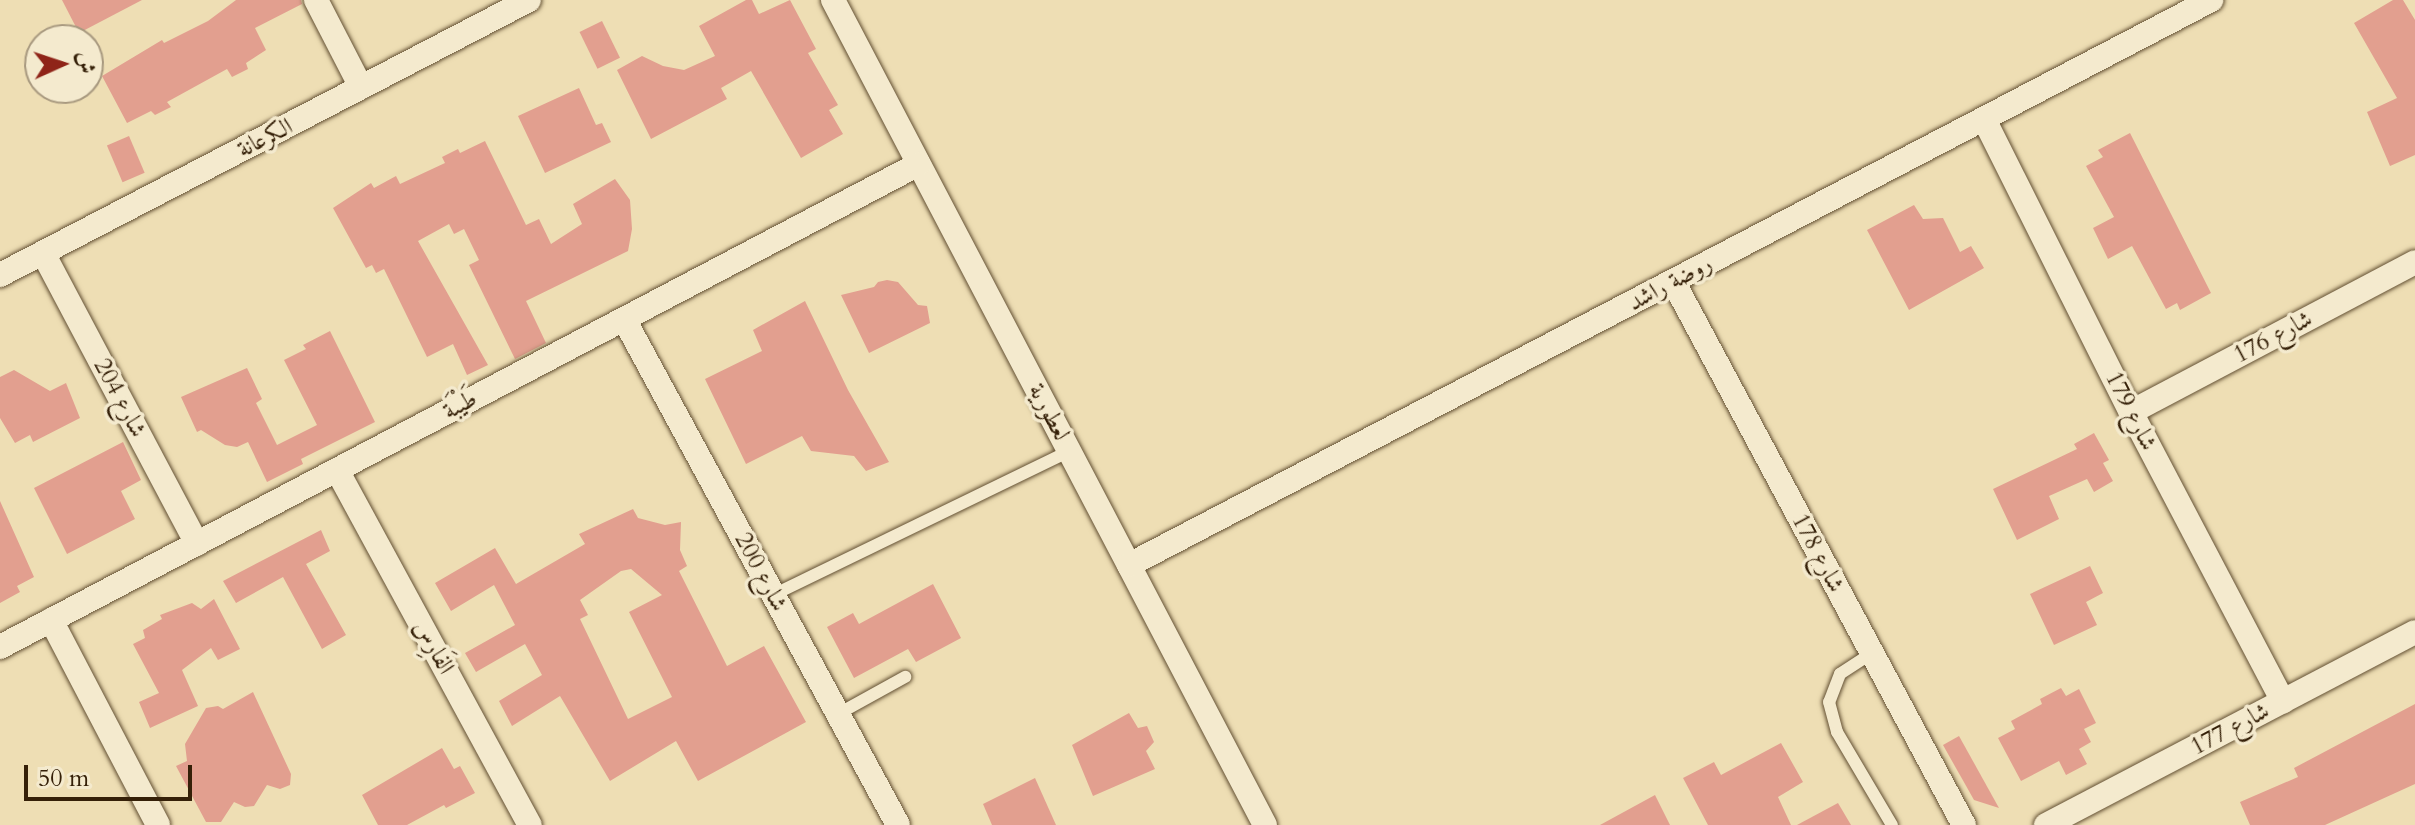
<!DOCTYPE html>
<html>
<head>
<meta charset="utf-8">
<style>
  body { margin:0 }
  #map { position:relative; width:2415px; height:825px; overflow:hidden; background:#eedeb4; font-family:Cardo,Amiri,serif }
  div>[style] { position:absolute }
  [style*='--x'] { left:calc(var(--x)*1px); top:calc(var(--y)*1px); width:calc(var(--w)*1px); rotate:calc(var(--a)*1deg) }
  .building>* { inset:0; background:#e29f8f; transform-origin:0 0 }
  .roads { filter:drop-shadow(0 0 2px #635033) drop-shadow(0 0 2px #635033) }
  .lane>* { height:12px; margin:-6px; padding:0 6px; transform-origin:6px; border-radius:6px; background:#f4eace }
  .street>* { height:24px; margin:-12px; padding:0 12px; transform-origin:12px; border-radius:12px; background:#f4eace }
  span { translate:-50% -50%; white-space:nowrap; text-align:center; line-height:1.15; -webkit-text-stroke:7px #f4eace; paint-order:stroke }
  .street-label { font-size:24px; color:#352008 }
  .north { position:absolute; left:24px; top:24px; width:80px; height:80px; box-sizing:border-box; background:#f4eace; border:2px solid #a8997f; border-radius:50%; rotate:87deg; font-size:22px; font-weight:700; line-height:32px; text-align:center; color:#352008 }
  .north::after { content:''; display:block; margin:auto; width:28px; height:36px; background:#8f2418; clip-path:polygon(50% 0,100% 100%,50% 72%,0 100%) }
  .scale { position:absolute; left:24px; top:765px; width:168px; height:36px; box-sizing:border-box; border:4px solid #352008; border-top:0; padding-left:10px; font-size:24px; line-height:28px; white-space:nowrap; color:#352008; -webkit-text-stroke:6px #f4eace; paint-order:stroke }
</style>
</head>
<body>
<div id="map">
  <div class="building">
    <div style="clip-path:polygon(62px 0,142px 0,79px 33px)"></div>
    <div style="clip-path:polygon(236px 0,301px 0,302px 4px,255px 28px,266px 50px,246px 63px,248px 69px,232px 77px,227px 69px,167px 102px,171px 107px,155px 115px,151px 111px,127px 123px,102px 76px,162px 40px,164px 43px,208px 21px)"></div>
    <div style="clip-path:polygon(746px 0,752px 0,759px 14px,790px 0,816px 49px,808px 53px,838px 105px,829px 110px,843px 134px,801px 158px,751px 71px,721px 88px,727px 99px,651px 139px,617px 70px,642px 56px,663px 66px,684px 70px,715px 56px,699px 26px)"></div>
    <div style="clip-path:polygon(2393px 0,2403px 0,2415px 20px,2415px 155px,2390px 166px,2367px 112px,2397px 98px,2354px 23px)"></div>
    <div style="left:602px;top:21px;width:41px;height:25px;rotate:64deg"></div>
    <div style="clip-path:polygon(579px 88px,596px 125px,602px 123px,611px 142px,545px 173px,518px 116px)"></div>
    <div style="clip-path:polygon(2130px 133px,2211px 293px,2180px 310px,2177px 303px,2166px 309px,2132px 246px,2108px 259px,2093px 228px,2114px 217px,2086px 166px,2103px 157px,2098px 150px)"></div>
    <div style="left:129px;top:136px;width:40px;height:24px;rotate:67deg"></div>
    <div style="clip-path:polygon(485px 141px,526px 225px,539px 219px,551px 244px,582px 224px,573px 204px,615px 179px,630px 200px,632px 229px,628px 251px,526px 301px,546px 343px,515px 359px,469px 265px,479px 260px,464px 229px,454px 234px,449px 224px,418px 241px,488px 365px,467px 375px,453px 344px,427px 357px,384px 269px,376px 273px,372px 265px,366px 268px,333px 208px,371px 183px,374px 188px,396px 176px,400px 184px,445px 163px,442px 157px,458px 149px,460px 153px)"></div>
    <div style="clip-path:polygon(1914px 205px,1923px 219px,1943px 218px,1960px 252px,1971px 246px,1984px 268px,1909px 310px,1867px 230px)"></div>
    <div style="clip-path:polygon(887px 280px,898px 282px,918px 305px,927px 306px,930px 323px,869px 353px,841px 295px,874px 287px,878px 282px)"></div>
    <div style="clip-path:polygon(805px 301px,848px 390px,889px 462px,866px 471px,854px 456px,811px 451px,802px 436px,746px 464px,705px 379px,762px 351px,753px 330px)"></div>
    <div style="clip-path:polygon(330px 331px,375px 422px,301px 459px,303px 464px,267px 482px,248px 442px,237px 447px,225px 445px,201px 430px,197px 432px,181px 397px,247px 368px,262px 399px,256px 403px,277px 445px,317px 425px,284px 360px,306px 349px,303px 345px)"></div>
    <div style="clip-path:polygon(14px 370px,50px 391px,66px 383px,80px 418px,33px 442px,30px 435px,15px 443px,0 418px,0 377px)"></div>
    <div style="clip-path:polygon(2094px 433px,2109px 460px,2103px 463px,2113px 481px,2094px 492px,2087px 479px,2049px 496px,2059px 519px,2017px 540px,1993px 489px,2077px 449px,2074px 444px)"></div>
    <div style="clip-path:polygon(123px 442px,141px 480px,121px 491px,135px 519px,67px 554px,34px 488px)"></div>
    <div style="clip-path:polygon(0 501px,34px 577px,17px 586px,20px 592px,0 603px)"></div>
    <div style="clip-path:polygon(evenodd,633px 509px,638px 518px,665px 525px,681px 522px,680px 550px,687px 566px,679px 571px,727px 666px,764px 646px,806px 722px,698px 781px,676px 741px,610px 781px,560px 696px,512px 726px,499px 701px,542px 675px,525px 644px,476px 672px,465px 653px,515px 625px,494px 585px,451px 611px,435px 583px,495px 548px,516px 584px,585px 544px,579px 534px,633px 509px,631px 569px,662px 595px,629px 612px,672px 697px,628px 719px,580px 619px,588px 615px,580px 600px,621px 571px,631px 569px)"></div>
    <div style="clip-path:polygon(321px 530px,330px 551px,306px 564px,346px 635px,322px 649px,283px 577px,236px 603px,223px 581px)"></div>
    <div style="clip-path:polygon(2090px 566px,2103px 593px,2086px 602px,2097px 625px,2054px 645px,2030px 594px)"></div>
    <div style="clip-path:polygon(933px 584px,961px 638px,916px 662px,908px 649px,854px 678px,827px 627px,853px 613px,859px 624px)"></div>
    <div style="clip-path:polygon(214px 599px,240px 649px,218px 660px,211px 648px,182px 670px,198px 706px,150px 728px,139px 702px,159px 693px,133px 644px,145px 638px,143px 630px,162px 619px,160px 615px,192px 603px,201px 609px)"></div>
    <div style="clip-path:polygon(2061px 688px,2066px 696px,2079px 689px,2096px 723px,2084px 729px,2091px 742px,2079px 749px,2087px 764px,2066px 775px,2059px 761px,2021px 781px,1998px 738px,2015px 729px,2011px 721px,2042px 704px,2040px 699px)"></div>
    <div style="clip-path:polygon(253px 692px,291px 774px,290px 785px,280px 789px,267px 785px,254px 806px,245px 807px,234px 802px,221px 822px,206px 822px,176px 766px,187px 761px,185px 744px,206px 708px,218px 706px,223px 709px)"></div>
    <div style="clip-path:polygon(2415px 704px,2415px 784px,2325px 825px,2250px 825px,2240px 802px,2298px 777px,2294px 768px)"></div>
    <div style="clip-path:polygon(1129px 713px,1138px 728px,1147px 726px,1154px 742px,1146px 751px,1155px 769px,1093px 796px,1072px 745px)"></div>
    <div style="clip-path:polygon(1959px 736px,1999px 808px,1974px 800px,1943px 745px)"></div>
    <div style="clip-path:polygon(1781px 743px,1803px 782px,1778px 797px,1791px 825px,1708px 825px,1683px 778px,1714px 762px,1721px 775px)"></div>
    <div style="clip-path:polygon(442px 748px,454px 769px,460px 766px,475px 793px,446px 808px,444px 805px,407px 825px,378px 825px,362px 795px)"></div>
    <div style="clip-path:polygon(1035px 778px,1056px 825px,992px 825px,983px 804px)"></div>
    <div style="clip-path:polygon(1655px 795px,1670px 825px,1600px 825px)"></div>
    <div style="clip-path:polygon(1838px 803px,1851px 825px,1797px 825px)"></div>
  </div>
  <div class="roads">
    <div class="lane">
      <div style="--x:773;--y:595;--w:330;--a:-25.9"></div>
      <div style="--x:1872;--y:653;--w:38;--a:147"></div>
      <div style="--x:1840;--y:674;--w:30;--a:111"></div>
      <div style="--x:1829;--y:702;--w:31;--a:75"></div>
      <div style="--x:1837;--y:732;--w:108;--a:59.4"></div>
      <div style="--x:838;--y:714;--w:77;--a:-28.9"></div>
    </div>
    <div class="street">
      <div style="--x:316;--y:0;--w:98;--a:62.7"></div>
      <div style="--x:833;--y:0;--w:931;--a:62.36"></div>
      <div style="--x:1984;--y:119;--w:328;--a:63.4"></div>
      <div style="--x:2131;--y:412;--w:327;--a:62.3"></div>
      <div style="--x:43;--y:253;--w:329;--a:62.1"></div>
      <div style="--x:0;--y:275;--w:596;--a:-27.47"></div>
      <div style="--x:1673;--y:281;--w:617;--a:61.86"></div>
      <div style="--x:624;--y:319;--w:575;--a:61.56"></div>
      <div style="--x:2131;--y:412;--w:321;--a:-27.8"></div>
      <div style="--x:337;--y:470;--w:404;--a:61.5"></div>
      <div style="--x:1129;--y:565;--w:1221;--a:-27.57"></div>
      <div style="--x:51;--y:620;--w:231;--a:62.4"></div>
      <div style="--x:0;--y:647;--w:1038;--a:-27.73"></div>
      <div style="--x:2046;--y:825;--w:416;--a:-27.6"></div>
    </div>
  </div>
  <div class="street-label">
    <span style="left:265px;top:138px;rotate:-27deg">الكرعانة</span>
    <span style="left:1670px;top:283px;rotate:-28deg">روضة راشد</span>
    <span style="left:2273px;top:337px;rotate:-28deg">شارع 176</span>
    <span style="left:120px;top:398px;rotate:62deg">شارع 204</span>
    <span style="left:460px;top:405px;rotate:-28deg">طَيْبَة</span>
    <span style="left:2131px;top:411px;rotate:63deg">شارع 179</span>
    <span style="left:1049px;top:412px;rotate:62deg">لعطورية</span>
    <span style="left:1818px;top:553px;rotate:62deg">شارع 178</span>
    <span style="left:761px;top:572px;rotate:62deg">شارع 200</span>
    <span style="left:434px;top:647px;rotate:61deg">الفَارِس</span>
    <span style="left:2230px;top:729px;rotate:-28deg">شارع 177</span>
  </div>
  <div class="north">ش</div>
  <div class="scale">50 m</div>
</div>
</body>
</html>
